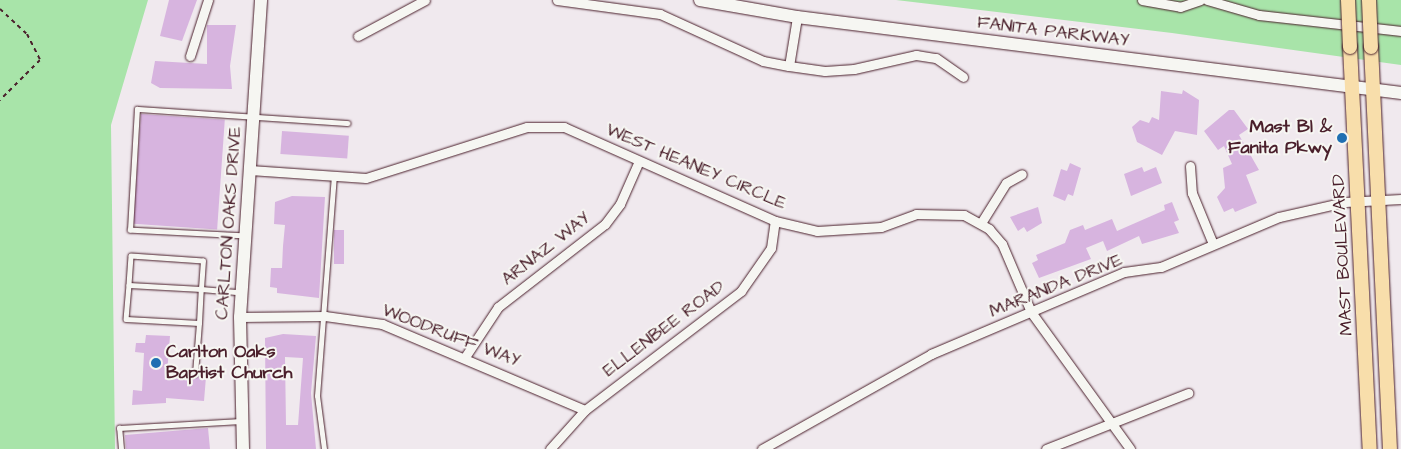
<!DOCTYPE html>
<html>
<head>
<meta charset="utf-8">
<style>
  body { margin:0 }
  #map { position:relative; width:1401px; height:449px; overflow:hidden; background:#f0e9ee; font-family:"Architects Daughter",sans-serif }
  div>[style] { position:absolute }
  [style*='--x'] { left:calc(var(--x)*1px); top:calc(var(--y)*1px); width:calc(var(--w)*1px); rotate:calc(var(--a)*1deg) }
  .green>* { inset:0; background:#a8e4a9 }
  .building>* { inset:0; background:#d7b4df; transform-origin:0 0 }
  .path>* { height:2px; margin-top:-1px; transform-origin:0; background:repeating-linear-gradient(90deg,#4a1f2b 0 4px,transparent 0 8px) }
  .roads { filter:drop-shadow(0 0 1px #4a1f2b) drop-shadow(0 0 1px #4a1f2b) }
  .lane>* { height:4.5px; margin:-2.25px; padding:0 2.25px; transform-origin:2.25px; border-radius:2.25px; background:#f6f6f2 }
  .street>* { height:9px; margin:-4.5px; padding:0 4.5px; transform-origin:4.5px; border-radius:4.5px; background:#f6f6f2 }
  .secondary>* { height:12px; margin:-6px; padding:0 6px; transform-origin:6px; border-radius:6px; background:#f6f6f2 }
  .primary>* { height:14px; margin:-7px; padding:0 7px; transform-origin:7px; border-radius:7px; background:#f8deab }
  .bridges { filter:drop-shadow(0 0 1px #4a1f2b) drop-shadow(0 0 1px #4a1f2b) }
  .primary-bridge>* { height:14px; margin:-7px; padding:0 7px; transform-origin:7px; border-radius:7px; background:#f8deab }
  .dots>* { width:14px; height:14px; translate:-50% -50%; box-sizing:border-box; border:2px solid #f6f6f2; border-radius:50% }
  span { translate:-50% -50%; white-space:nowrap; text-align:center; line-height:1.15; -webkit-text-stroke:4px #f6f6f2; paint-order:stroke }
  .street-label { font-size:18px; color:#4a1f2b }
  .poi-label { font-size:18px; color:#4a1f2b; font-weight:700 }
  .right { translate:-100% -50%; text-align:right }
  .left { translate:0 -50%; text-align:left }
</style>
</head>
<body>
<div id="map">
  <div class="green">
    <div style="clip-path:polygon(0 0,148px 0,111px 125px,115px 449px,0 449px)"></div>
    <div style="clip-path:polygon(896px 0,1401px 0,1401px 65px,1172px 33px)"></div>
  </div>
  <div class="building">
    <div style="clip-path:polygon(169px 0,197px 0,182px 41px,160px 36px)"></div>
    <div style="clip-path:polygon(207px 25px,236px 25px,230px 66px,232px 89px,160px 88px,151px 83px,155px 61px,207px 64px)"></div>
    <div style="clip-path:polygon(1183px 90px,1199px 100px,1197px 135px,1175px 131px,1162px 155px,1137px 142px,1132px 127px,1140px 120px,1149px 123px,1152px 117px,1159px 120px,1161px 91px,1182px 94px)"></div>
    <div style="clip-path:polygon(1229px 110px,1234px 110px,1248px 129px,1239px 135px,1259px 170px,1246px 175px,1257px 203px,1235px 212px,1233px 208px,1224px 212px,1217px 197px,1225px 188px,1223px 168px,1232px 164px,1224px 146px,1218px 150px,1204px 131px)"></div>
    <div style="left:141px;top:114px;width:84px;height:110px;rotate:4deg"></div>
    <div style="left:282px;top:131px;width:67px;height:23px;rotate:4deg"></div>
    <div style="clip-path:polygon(1070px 163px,1081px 168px,1073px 196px,1068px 194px,1065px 201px,1053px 196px,1061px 169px,1067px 171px)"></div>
    <div style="clip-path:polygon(1142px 167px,1144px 172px,1156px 167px,1162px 183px,1131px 196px,1124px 174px)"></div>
    <div style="clip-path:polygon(292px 196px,325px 197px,319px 298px,277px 293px,277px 288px,270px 287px,271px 268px,282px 268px,283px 246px,285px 225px,274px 224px,275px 202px)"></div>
    <div style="clip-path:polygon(1172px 202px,1179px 220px,1174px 222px,1179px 233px,1142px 244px,1139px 236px,1107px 251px,1103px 241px,1086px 248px,1091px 259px,1039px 278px,1032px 263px,1038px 260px,1036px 255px,1065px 243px,1070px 230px,1083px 225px,1085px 230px,1112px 219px,1117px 231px,1165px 210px,1164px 205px)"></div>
    <div style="clip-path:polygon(1038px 207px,1042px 223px,1027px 232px,1024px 227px,1018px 231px,1010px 217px)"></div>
    <div style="left:334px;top:230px;width:10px;height:34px"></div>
    <div style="clip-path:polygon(evenodd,283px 334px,316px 336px,311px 393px,316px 449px,266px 449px,265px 338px,283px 334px,285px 357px,303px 358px,298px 425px,286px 425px,285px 357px)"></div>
    <div style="clip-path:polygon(146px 335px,170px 336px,167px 374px,206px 377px,204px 401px,166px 398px,166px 403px,132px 405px,133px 390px,142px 391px,144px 353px,135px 352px,136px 343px,145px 343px)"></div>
    <div style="clip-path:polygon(208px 428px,210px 449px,126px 449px,125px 435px)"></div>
  </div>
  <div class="path">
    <div style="--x:0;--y:9;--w:37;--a:43"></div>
    <div style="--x:27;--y:34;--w:29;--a:63"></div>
    <div style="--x:40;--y:60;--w:57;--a:135"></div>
  </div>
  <div class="roads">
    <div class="lane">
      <div style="--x:244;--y:236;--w:114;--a:-177"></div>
      <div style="--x:130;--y:230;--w:121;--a:-86.7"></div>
      <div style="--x:137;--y:109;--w:211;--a:3.8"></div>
      <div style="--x:129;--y:285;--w:34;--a:95"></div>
      <div style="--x:126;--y:319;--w:73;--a:3.1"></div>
      <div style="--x:199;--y:323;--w:34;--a:-87"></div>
      <div style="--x:201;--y:289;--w:28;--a:-86"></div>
      <div style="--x:203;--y:261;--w:72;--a:-176"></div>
      <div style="--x:131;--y:256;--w:29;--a:94"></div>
      <div style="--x:129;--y:285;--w:72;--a:3.2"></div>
      <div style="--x:201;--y:289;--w:38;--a:5"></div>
      <div style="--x:195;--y:374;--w:51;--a:-85.5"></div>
      <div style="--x:121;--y:449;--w:21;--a:-95"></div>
      <div style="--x:119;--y:428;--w:122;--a:-3.3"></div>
      <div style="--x:324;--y:449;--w:53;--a:-97.5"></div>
      <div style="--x:317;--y:396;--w:221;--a:-85.6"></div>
    </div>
    <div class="street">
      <div style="--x:557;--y:0;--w:104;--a:7.7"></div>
      <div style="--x:660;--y:14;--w:113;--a:24.5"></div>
      <div style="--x:763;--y:61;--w:26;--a:11"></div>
      <div style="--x:789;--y:66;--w:36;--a:8"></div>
      <div style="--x:825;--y:71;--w:29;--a:-4"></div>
      <div style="--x:854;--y:69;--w:64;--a:-12.7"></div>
      <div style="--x:916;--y:55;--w:20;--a:9"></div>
      <div style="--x:936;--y:58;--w:33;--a:35"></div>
      <div style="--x:1142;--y:0;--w:39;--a:10"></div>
      <div style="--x:1180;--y:7;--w:21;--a:-19"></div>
      <div style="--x:1207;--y:0;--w:54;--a:16.1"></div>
      <div style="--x:1259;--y:15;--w:143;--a:6.4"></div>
      <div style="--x:358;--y:36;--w:76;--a:-28.2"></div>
      <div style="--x:190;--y:56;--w:59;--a:-72.2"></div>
      <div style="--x:789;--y:66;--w:50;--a:-80.7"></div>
      <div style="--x:1190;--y:166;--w:27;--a:86"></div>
      <div style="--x:1192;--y:193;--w:55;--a:67.6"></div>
      <div style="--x:250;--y:170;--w:116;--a:3.9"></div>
      <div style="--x:366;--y:178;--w:169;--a:-17.6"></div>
      <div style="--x:527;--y:127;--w:37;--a:0"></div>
      <div style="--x:564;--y:127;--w:231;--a:24"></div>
      <div style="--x:775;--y:221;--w:43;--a:13.4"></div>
      <div style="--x:817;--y:231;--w:64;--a:-3.6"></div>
      <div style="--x:881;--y:227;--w:37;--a:-20"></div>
      <div style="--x:916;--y:214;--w:48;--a:1.2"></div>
      <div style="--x:964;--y:215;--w:29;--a:29"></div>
      <div style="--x:989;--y:229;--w:20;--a:49"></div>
      <div style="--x:1002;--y:244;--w:74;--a:66.9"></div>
      <div style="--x:1031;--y:312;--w:169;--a:54.1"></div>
      <div style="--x:981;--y:223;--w:47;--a:-58"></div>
      <div style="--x:1006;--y:183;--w:18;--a:-29"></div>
      <div style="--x:240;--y:317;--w:85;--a:-0.7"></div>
      <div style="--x:325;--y:316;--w:58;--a:8"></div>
      <div style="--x:382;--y:324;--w:220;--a:23"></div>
      <div style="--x:465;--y:357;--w:60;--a:-56.6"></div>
      <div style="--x:498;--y:307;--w:135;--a:-37.8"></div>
      <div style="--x:605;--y:224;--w:25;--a:-53"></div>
      <div style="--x:620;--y:204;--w:47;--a:-66.2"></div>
      <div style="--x:550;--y:449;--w:52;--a:-48.1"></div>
      <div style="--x:585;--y:410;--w:196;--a:-37.3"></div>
      <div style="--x:741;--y:291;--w:52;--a:-55.1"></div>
      <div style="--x:771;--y:248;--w:27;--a:-82"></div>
      <div style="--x:762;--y:449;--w:194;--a:-29.3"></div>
      <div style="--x:931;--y:354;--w:210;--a:-23"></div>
      <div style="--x:1124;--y:272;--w:37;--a:-8"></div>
      <div style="--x:1161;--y:267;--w:128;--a:-23"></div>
      <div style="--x:1279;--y:217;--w:68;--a:-12.8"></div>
      <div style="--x:1345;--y:202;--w:56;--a:-3.1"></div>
      <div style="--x:1046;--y:449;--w:153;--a:-21.5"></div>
    </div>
    <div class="secondary">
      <div style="--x:700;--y:0;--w:98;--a:9.9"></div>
      <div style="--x:797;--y:17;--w:609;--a:7.17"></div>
      <div style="--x:243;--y:449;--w:132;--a:-91.3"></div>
      <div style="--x:240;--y:317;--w:318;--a:-86.2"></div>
    </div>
    <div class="primary">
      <div style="--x:1350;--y:47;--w:402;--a:87.2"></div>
      <div style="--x:1371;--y:47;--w:402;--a:87.3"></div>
    </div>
  </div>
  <div class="bridges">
    <div class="primary-bridge">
      <div style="--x:1348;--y:0;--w:47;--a:87.6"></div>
      <div style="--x:1369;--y:0;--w:47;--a:87.6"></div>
    </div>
  </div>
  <div class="dots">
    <div style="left:1342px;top:138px;background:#1f6fb2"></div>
    <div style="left:156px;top:363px;background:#1f6fb2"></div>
  </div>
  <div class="street-label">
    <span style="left:1053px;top:32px;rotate:7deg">FANITA PARKWAY</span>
    <span style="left:696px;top:167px;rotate:23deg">WEST HEANEY CIRCLE</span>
    <span style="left:229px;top:223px;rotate:-86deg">CARLTON OAKS DRIVE</span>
    <span style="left:546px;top:249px;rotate:-38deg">ARNAZ WAY</span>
    <span style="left:1343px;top:255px;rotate:-93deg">MAST BOULEVARD</span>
    <span style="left:1056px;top:286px;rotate:-22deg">MARANDA DRIVE</span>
    <span style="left:664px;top:329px;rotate:-37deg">ELLENBEE ROAD</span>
    <span style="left:451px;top:336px;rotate:21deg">WOODRUFF WAY</span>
  </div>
  <div class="poi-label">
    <span class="right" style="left:1332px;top:138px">Mast Bl &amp;<br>Fanita Pkwy</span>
    <span class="left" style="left:166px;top:363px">Carlton Oaks<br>Baptist Church</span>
  </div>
</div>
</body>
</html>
